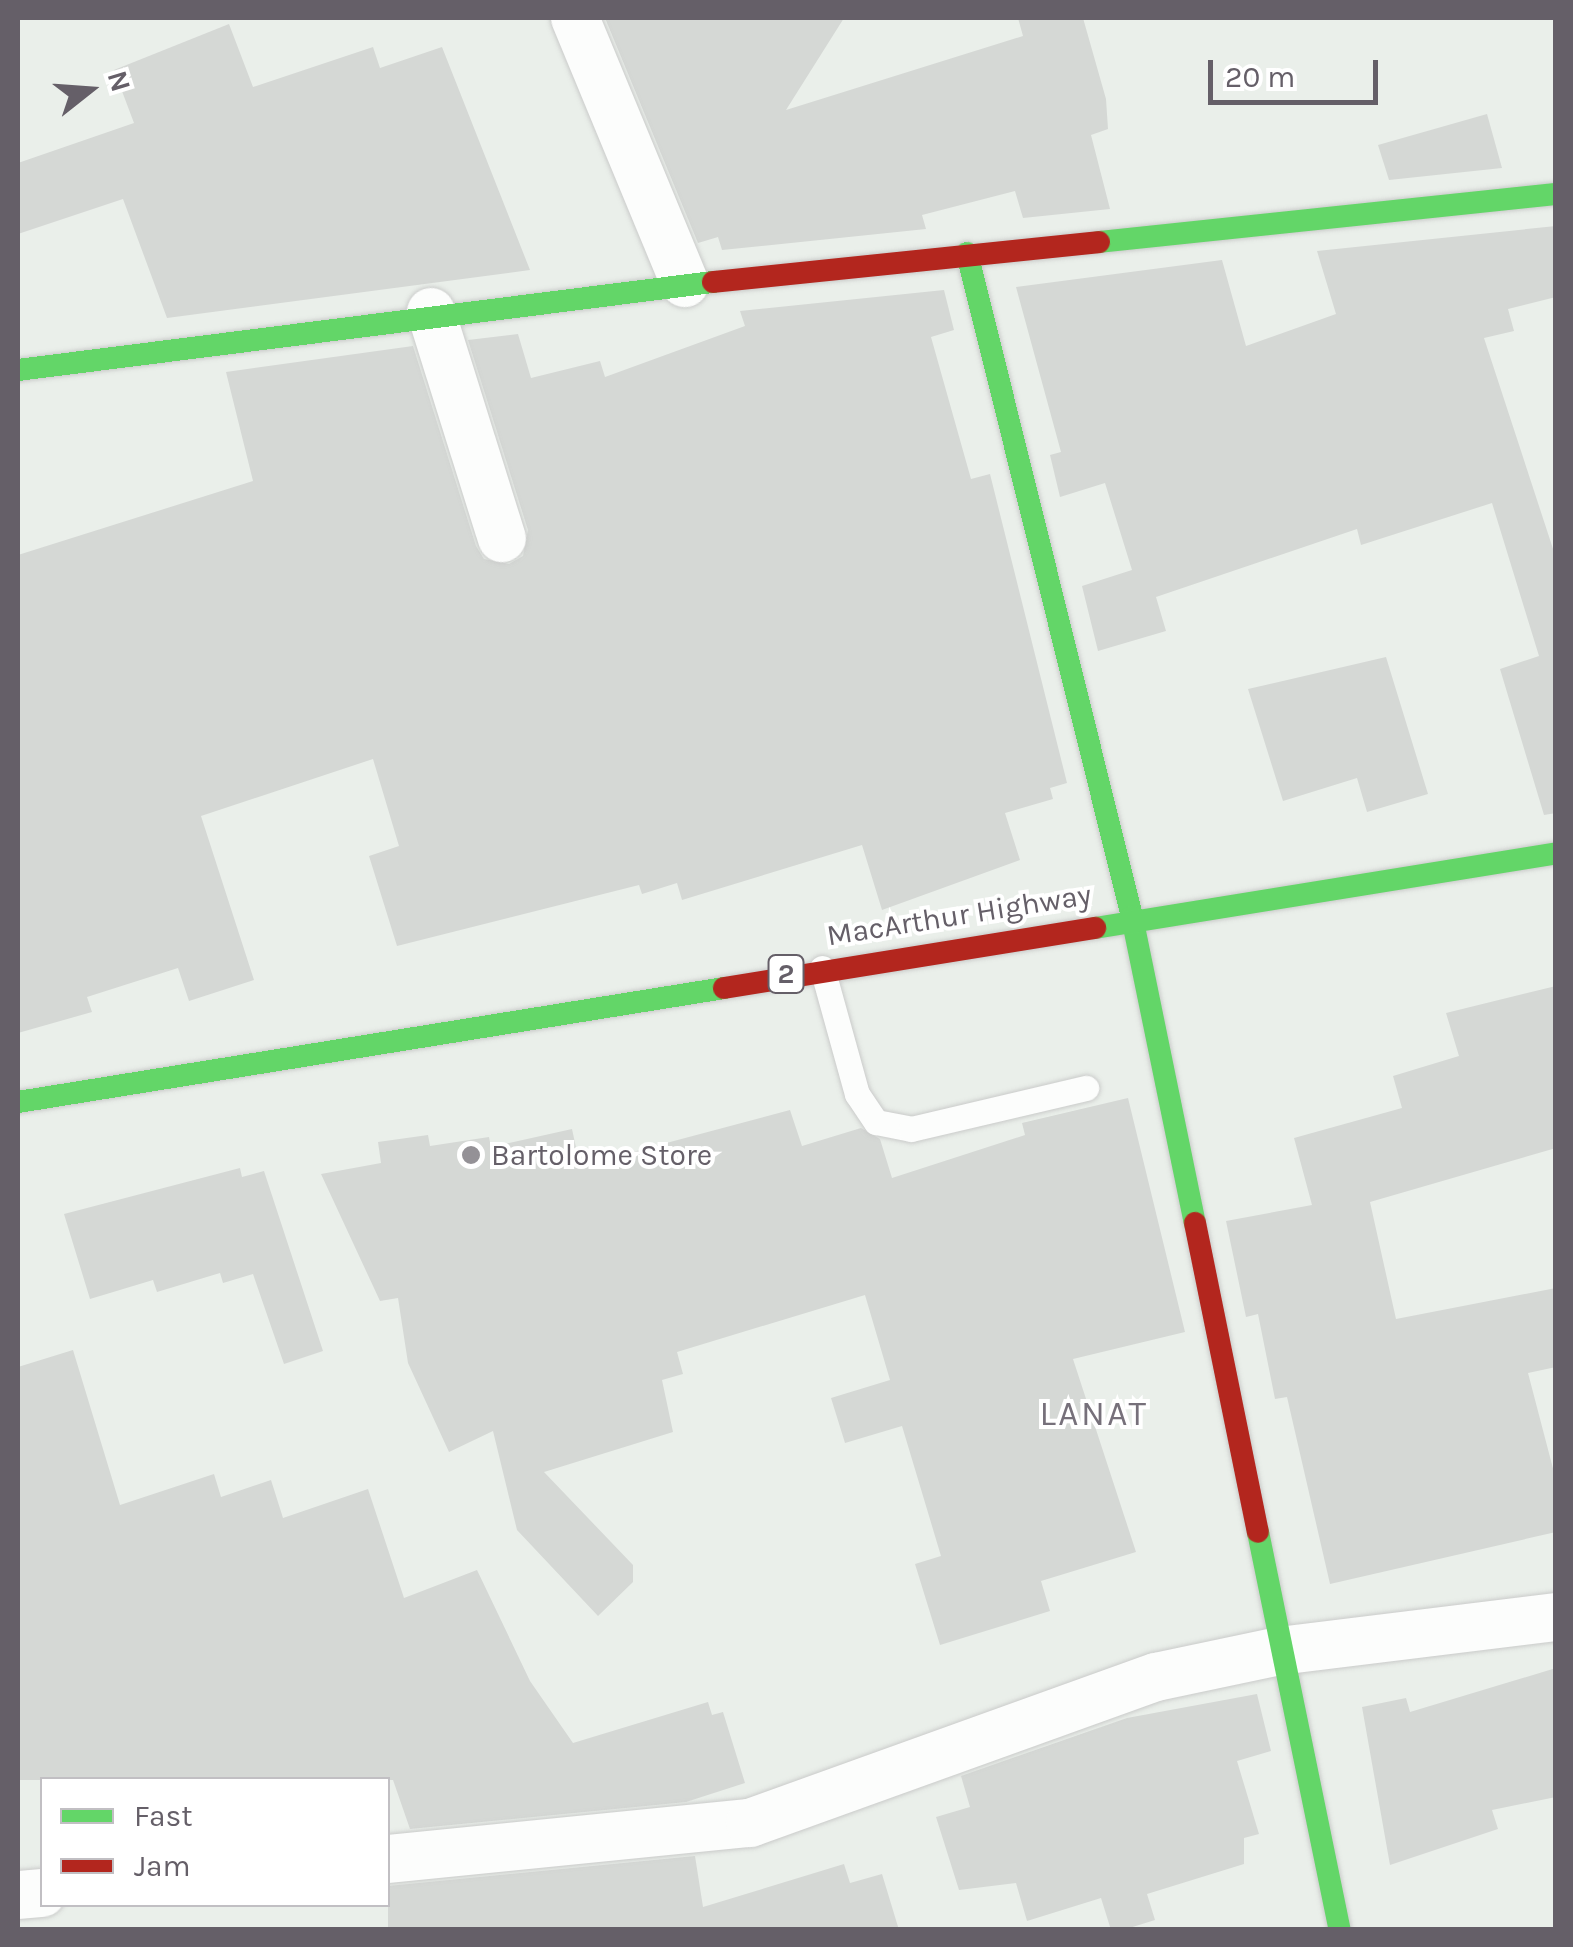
<!DOCTYPE html>
<html>
<head>
<meta charset="utf-8">
<style>
  body { margin:0 }
  #map { position:relative; width:1573px; height:1947px; overflow:hidden; background:#eaefea; font-family:Karla,sans-serif }
  div>[style] { position:absolute }
  [style*='--x'] { left:calc(var(--x)*1px); top:calc(var(--y)*1px); width:calc(var(--w)*1px); rotate:calc(var(--a)*1deg) }
  .building>* { inset:0; background:#d5d8d5 }
  .roads { filter:drop-shadow(0 0 2px #cacbca) drop-shadow(0 0 2px #cacbca) }
  .lane>* { height:25px; margin:-12.5px; padding:0 12.5px; transform-origin:12.5px; border-radius:12.5px; background:#fcfdfc }
  .street>* { height:48px; margin:-24px; padding:0 24px; transform-origin:24px; border-radius:24px; background:#fcfdfc }
  .fast>* { height:22px; margin:-11px; padding:0 11px; transform-origin:11px; border-radius:11px; background:#63d668 }
  .jam>* { height:22px; margin:-11px; padding:0 11px; transform-origin:11px; border-radius:11px; background:#b3261e }
  .dots>* { width:28px; height:28px; translate:-50% -50%; box-sizing:border-box; border:5px solid #fff; border-radius:50% }
  span { translate:-50% -50%; white-space:nowrap; text-align:center; line-height:1.15; -webkit-text-stroke:8px #fff; paint-order:stroke }
  .shield-label span { padding:2px 8px; background:#fff; border:2px solid; border-radius:8px; -webkit-text-stroke-width:0 }
  .shield-label { font-size:28px; color:#655f68; font-weight:700 }
  .street-label { font-size:30px; color:#655f68 }
  .poi-label { font-size:30px; color:#655f68 }
  .left { translate:0 -50%; text-align:left }
  .quarter-label { font-size:35px; color:#76707a; letter-spacing:2.5px }
  .frame { position:absolute; inset:0; border:20px solid #655f68; pointer-events:none }
  .legend { position:absolute; left:40px; top:1777px; width:350px; height:130px; box-sizing:border-box; background:#fff; border:2px solid #c1bfc3; margin:0; padding:12px 18px; list-style:none; font-size:30px; color:#655f68 }
  .legend li { display:flex; align-items:center; gap:20px; height:50px }
  .legend b { width:50px; border:2px solid #c1bfc3 }
  .north { position:absolute; left:40px; top:40px; width:100px; height:100px; -webkit-text-stroke:8px #fff; paint-order:stroke; rotate:73deg; font-size:28px; font-weight:700; line-height:40px; text-align:center; color:#655f68 }
  .north::after { content:''; display:block; margin:auto; width:35px; height:45px; background:#655f68; clip-path:polygon(50% 0,100% 100%,50% 72%,0 100%) }
  .scale { position:absolute; left:1208px; top:60px; width:170px; height:45px; box-sizing:border-box; border:5px solid #655f68; border-top:0; padding-left:12px; font-size:30px; line-height:35px; white-space:nowrap; color:#655f68; -webkit-text-stroke:8px #fff; paint-order:stroke }
</style>
</head>
<body>
<div id="map">
  <div class="building">
    <div style="clip-path:polygon(605px 18px,844px 18px,786px 110px,1023px 36px,1018px 18px,1083px 18px,1106px 99px,1108px 129px,1091px 135px,1110px 209px,1023px 218px,1015px 191px,922px 215px,926px 229px,722px 250px,718px 237px,698px 243px)"></div>
    <div style="clip-path:polygon(229px 24px,253px 87px,373px 47px,380px 68px,442px 47px,530px 270px,167px 318px,123px 199px,18px 234px,18px 163px,134px 123px,114px 70px)"></div>
    <div style="clip-path:polygon(1487px 114px,1502px 168px,1389px 180px,1378px 145px)"></div>
    <div style="clip-path:polygon(1556px 226px,1556px 297px,1508px 309px,1514px 331px,1484px 338px,1556px 558px,1556px 813px,1544px 815px,1500px 669px,1539px 656px,1492px 503px,1361px 545px,1357px 529px,1156px 597px,1166px 631px,1098px 651px,1082px 586px,1132px 570px,1105px 483px,1060px 497px,1050px 455px,1061px 452px,1016px 287px,1222px 260px,1246px 346px,1336px 314px,1317px 251px)"></div>
    <div style="clip-path:polygon(944px 290px,954px 330px,931px 337px,971px 479px,990px 474px,1067px 783px,1050px 788px,1053px 799px,1005px 813px,1020px 860px,882px 910px,862px 845px,682px 900px,677px 883px,642px 894px,639px 885px,397px 946px,369px 856px,399px 846px,373px 759px,201px 816px,254px 980px,189px 1001px,178px 968px,87px 997px,92px 1012px,18px 1033px,18px 555px,253px 481px,226px 372px,413px 346px,476px 546px,484px 559px,509px 564px,523px 556px,528px 530px,468px 340px,518px 334px,531px 378px,600px 361px,605px 377px,745px 326px,740px 311px)"></div>
    <div style="clip-path:polygon(1386px 657px,1428px 794px,1367px 812px,1357px 778px,1283px 801px,1248px 689px)"></div>
    <div style="clip-path:polygon(1556px 986px,1556px 1148px,1370px 1202px,1396px 1319px,1556px 1288px,1556px 1367px,1528px 1373px,1556px 1480px,1556px 1532px,1330px 1584px,1287px 1397px,1275px 1399px,1258px 1314px,1246px 1317px,1226px 1221px,1312px 1205px,1294px 1138px,1402px 1108px,1393px 1076px,1459px 1056px,1446px 1013px)"></div>
    <div style="clip-path:polygon(1128px 1098px,1185px 1332px,1073px 1359px,1136px 1552px,1041px 1581px,1050px 1611px,940px 1645px,915px 1564px,941px 1556px,902px 1426px,845px 1443px,831px 1398px,890px 1380px,865px 1295px,677px 1352px,683px 1374px,662px 1380px,673px 1432px,544px 1472px,633px 1565px,633px 1582px,598px 1616px,517px 1530px,493px 1431px,449px 1452px,408px 1363px,398px 1298px,380px 1301px,321px 1174px,381px 1163px,378px 1142px,428px 1135px,430px 1146px,489px 1137px,491px 1147px,572px 1129px,580px 1166px,790px 1110px,802px 1146px,861px 1128px,880px 1139px,892px 1178px,1025px 1135px,1022px 1123px)"></div>
    <div style="clip-path:polygon(240px 1168px,242px 1177px,264px 1171px,323px 1351px,284px 1364px,253px 1274px,223px 1283px,220px 1273px,157px 1292px,153px 1280px,90px 1299px,64px 1214px)"></div>
    <div style="clip-path:polygon(73px 1350px,120px 1505px,214px 1474px,221px 1497px,271px 1480px,283px 1518px,368px 1489px,404px 1598px,477px 1570px,530px 1681px,573px 1743px,708px 1702px,712px 1715px,723px 1712px,745px 1783px,686px 1802px,410px 1829px,393px 1780px,18px 1780px,18px 1367px)"></div>
    <div style="clip-path:polygon(1556px 1668px,1556px 1797px,1492px 1810px,1498px 1829px,1390px 1865px,1362px 1707px,1406px 1698px,1410px 1712px)"></div>
    <div style="clip-path:polygon(1257px 1694px,1271px 1751px,1237px 1761px,1259px 1834px,1244px 1838px,1244px 1864px,1147px 1894px,1155px 1920px,1123px 1930px,1111px 1930px,1101px 1898px,1027px 1921px,1016px 1883px,959px 1890px,936px 1817px,970px 1807px,961px 1776px,1127px 1718px)"></div>
    <div style="clip-path:polygon(695px 1856px,703px 1907px,844px 1864px,850px 1883px,882px 1874px,899px 1930px,388px 1930px,388px 1886px)"></div>
  </div>
  <div class="roads">
    <div class="lane">
      <div style="--x:822;--y:968;--w:131;--a:74.5"></div>
      <div style="--x:857;--y:1094;--w:34;--a:56"></div>
      <div style="--x:876;--y:1122;--w:36;--a:11"></div>
      <div style="--x:911;--y:1129;--w:180;--a:-13.2"></div>
    </div>
    <div class="street">
      <div style="--x:575;--y:18;--w:287;--a:67.5"></div>
      <div style="--x:431;--y:312;--w:237;--a:72.6"></div>
      <div style="--x:388;--y:1859;--w:364;--a:-5.7"></div>
      <div style="--x:750;--y:1823;--w:431;--a:-19.8"></div>
      <div style="--x:1156;--y:1677;--w:126;--a:-11.9"></div>
      <div style="--x:1279;--y:1651;--w:279;--a:-7"></div>
      <div style="--x:18;--y:1895;--w:24;--a:-5"></div>
    </div>
    <div class="fast">
      <div style="--x:1099;--y:242;--w:460;--a:-6"></div>
      <div style="--x:967;--y:253;--w:684;--a:76.04"></div>
      <div style="--x:1132;--y:917;--w:312;--a:78.4"></div>
      <div style="--x:18;--y:370;--w:701;--a:-7.22"></div>
      <div style="--x:1095;--y:928;--w:467;--a:-9.2"></div>
      <div style="--x:18;--y:1102;--w:715;--a:-9.17"></div>
      <div style="--x:1258;--y:1532;--w:406;--a:78.4"></div>
    </div>
    <div class="jam">
      <div style="--x:713;--y:282;--w:388;--a:-5.9"></div>
      <div style="--x:724;--y:988;--w:376;--a:-9.2"></div>
      <div style="--x:1195;--y:1223;--w:315;--a:78.5"></div>
    </div>
  </div>
  <div class="dots">
    <div style="left:471px;top:1155px;background:#949196"></div>
  </div>
  <div class="shield-label">
    <span style="left:786px;top:974px">2</span>
  </div>
  <div class="street-label">
    <span style="left:959px;top:915px;rotate:-9deg">MacArthur Highway</span>
  </div>
  <div class="poi-label">
    <span class="left" style="left:491px;top:1155px">Bartolome Store</span>
  </div>
  <div class="quarter-label">
    <span style="left:1094px;top:1414px">LANAT</span>
  </div>
  <div class="frame"></div>
  <ul class="legend">
  <li><b style="height:12px;background:#63d668"></b>Fast</li>
  <li><b style="height:12px;background:#b3261e"></b>Jam</li>
  </ul>
  <div class="north">N</div>
  <div class="scale">20 m</div>
</div>
</body>
</html>
